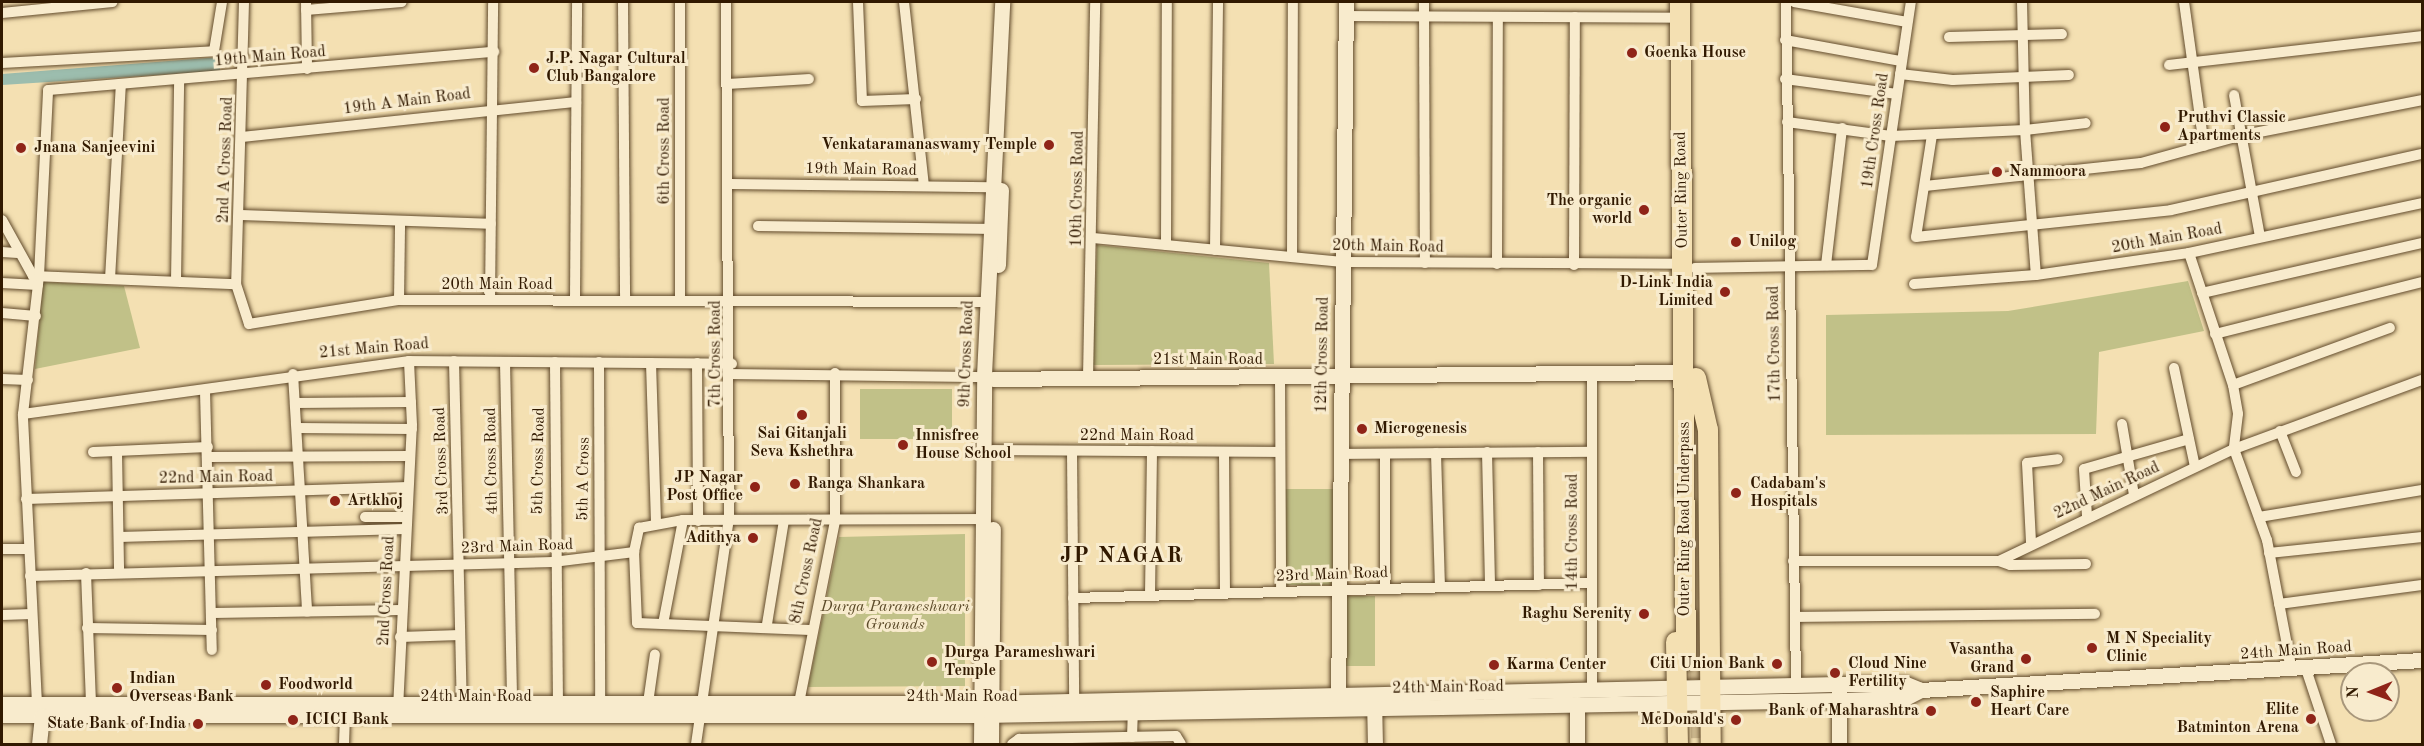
<!DOCTYPE html>
<html>
<head>
<meta charset="utf-8">
<style>
  body { margin:0 }
  #map { position:relative; width:2424px; height:746px; overflow:hidden; background:#f4e0b2; font-family:"Old Standard TT",serif }
  div>[style] { position:absolute }
  [style*='--x'] { left:calc(var(--x)*1px); top:calc(var(--y)*1px); width:calc(var(--w)*1px); rotate:calc(var(--a)*1deg) }
  .green>* { inset:0; background:#c1c188; transform-origin:0 0 }
  .water>* { inset:0; background:#9cbdae }
  .highway-tunnel>* { height:20px; margin-top:-10px; transform-origin:0; background:repeating-linear-gradient(90deg,#cdb88e 0 20px,transparent 0 30px) }
  .roads { filter:drop-shadow(0 0 2px #624b2c) drop-shadow(0 0 2px #624b2c) }
  .street>* { height:10px; margin:-5px; padding:0 5px; transform-origin:5px; border-radius:5px; background:#f8ebcd }
  .secondary>* { height:15px; margin:-7.5px; padding:0 7.5px; transform-origin:7.5px; border-radius:7.5px; background:#f8ebcd }
  .highway>* { height:20px; margin:-10px; padding:0 10px; transform-origin:10px; border-radius:10px; background:#f4e0b2 }
  .dots>* { width:16px; height:16px; translate:-50% -50%; box-sizing:border-box; border:3px solid #f8ebcd; border-radius:50% }
  span { translate:-50% -50%; white-space:nowrap; text-align:center; line-height:1.15; -webkit-text-stroke:6px #f8ebcd; paint-order:stroke }
  .poi-label { font-size:16px; color:#311900; font-weight:700 }
  .left { translate:0 -50%; text-align:left }
  .right { translate:-100% -50%; text-align:right }
  .street-label { font-size:16px; color:#311900 }
  .park-label { font-size:16px; color:#5c4b29; font-style:italic }
  .district-label { font-size:22px; color:#311900; font-weight:700; letter-spacing:1.5px }
  .frame { position:absolute; inset:0; border:3px solid #311900; pointer-events:none }
  .north { position:absolute; left:2340px; top:662px; width:60px; height:60px; box-sizing:border-box; background:#f8ebcd; border:2px solid #a8977b; border-radius:50%; rotate:269deg; font-size:16px; font-weight:700; line-height:24px; text-align:center; color:#311900 }
  .north::after { content:''; display:block; margin:auto; width:21px; height:27px; background:#8f2418; clip-path:polygon(50% 0,100% 100%,50% 72%,0 100%) }
</style>
</head>
<body>
<div id="map">
  <div class="green">
    <div style="clip-path:polygon(1097px 245px,1269px 263px,1274px 364px,1093px 365px)"></div>
    <div style="clip-path:polygon(2188px 281px,2204px 331px,2099px 352px,2096px 434px,1826px 435px,1826px 315px,2008px 311px)"></div>
    <div style="clip-path:polygon(43px 282px,124px 286px,140px 348px,35px 369px)"></div>
    <div style="left:860px;top:389px;width:92px;height:50px"></div>
    <div style="left:1285px;top:489px;width:49px;height:96px"></div>
    <div style="clip-path:polygon(965px 534px,965px 686px,808px 687px,839px 537px)"></div>
    <div style="left:1346px;top:596px;width:29px;height:70px"></div>
  </div>
  <div class="water">
    <div style="clip-path:polygon(220px 57px,220px 71px,2px 85px,2px 74px)"></div>
  </div>
  <div class="highway-tunnel">
    <div style="--x:1699;--y:659;--w:79;--a:88.5"></div>
  </div>
  <div class="roads">
    <div class="street">
      <div style="--x:244;--y:2;--w:282;--a:91.6"></div>
      <div style="--x:236;--y:284;--w:42;--a:72"></div>
      <div style="--x:249;--y:324;--w:152;--a:-9.1"></div>
      <div style="--x:399;--y:300;--w:588;--a:0.19"></div>
      <div style="--x:306;--y:2;--w:67;--a:89.1"></div>
      <div style="--x:623;--y:2;--w:299;--a:89.6"></div>
      <div style="--x:680;--y:2;--w:299;--a:90"></div>
      <div style="--x:858;--y:2;--w:99;--a:87.7"></div>
      <div style="--x:862;--y:101;--w:54;--a:-2.1"></div>
      <div style="--x:904;--y:2;--w:185;--a:83.8"></div>
      <div style="--x:1424;--y:2;--w:261;--a:89.8"></div>
      <div style="--x:1786;--y:2;--w:684;--a:89.16"></div>
      <div style="--x:1794;--y:2;--w:115;--a:10"></div>
      <div style="--x:2022;--y:2;--w:128;--a:88.7"></div>
      <div style="--x:2025;--y:130;--w:61;--a:-6.5"></div>
      <div style="--x:2184;--y:2;--w:145;--a:82.1"></div>
      <div style="--x:306;--y:10;--w:96;--a:-4.8"></div>
      <div style="--x:2;--y:13;--w:111;--a:-5.7"></div>
      <div style="--x:1346;--y:16;--w:334;--a:0.3"></div>
      <div style="--x:1949;--y:37;--w:113;--a:-1.5"></div>
      <div style="--x:1785;--y:40;--w:118;--a:10.3"></div>
      <div style="--x:2;--y:63;--w:212;--a:-3.2"></div>
      <div style="--x:214;--y:51;--w:50;--a:-80.7"></div>
      <div style="--x:2169;--y:65;--w:255;--a:-6.5"></div>
      <div style="--x:1900;--y:74;--w:53;--a:6.5"></div>
      <div style="--x:1953;--y:80;--w:116;--a:-2.5"></div>
      <div style="--x:1785;--y:79;--w:113;--a:7.6"></div>
      <div style="--x:728;--y:84;--w:81;--a:-3.5"></div>
      <div style="--x:2234;--y:95;--w:144;--a:79.6"></div>
      <div style="--x:1787;--y:122;--w:105;--a:7.7"></div>
      <div style="--x:1891;--y:136;--w:134;--a:-2.6"></div>
      <div style="--x:2025;--y:130;--w:145;--a:85.7"></div>
      <div style="--x:1932;--y:135;--w:103;--a:98.9"></div>
      <div style="--x:1916;--y:237;--w:256;--a:-6"></div>
      <div style="--x:2171;--y:210;--w:257;--a:-12.6"></div>
      <div style="--x:242;--y:137;--w:336;--a:-6"></div>
      <div style="--x:730;--y:184;--w:261;--a:0.7"></div>
      <div style="--x:1925;--y:186;--w:217;--a:-6.1"></div>
      <div style="--x:2141;--y:163;--w:102;--a:-15.4"></div>
      <div style="--x:2239;--y:136;--w:187;--a:-11.1"></div>
      <div style="--x:239;--y:215;--w:252;--a:2"></div>
      <div style="--x:2;--y:220;--w:64;--a:61"></div>
      <div style="--x:33;--y:276;--w:203;--a:2.3"></div>
      <div style="--x:758;--y:226;--w:239;--a:0.7"></div>
      <div style="--x:1093;--y:238;--w:251;--a:5.5"></div>
      <div style="--x:1343;--y:262;--w:340;--a:0.3"></div>
      <div style="--x:1166;--y:245;--w:243;--a:-89.8"></div>
      <div style="--x:1215;--y:250;--w:248;--a:-89.3"></div>
      <div style="--x:2;--y:252;--w:16;--a:4"></div>
      <div style="--x:2189;--y:253;--w:139;--a:71.6"></div>
      <div style="--x:2233;--y:385;--w:29;--a:80"></div>
      <div style="--x:2238;--y:414;--w:35;--a:97"></div>
      <div style="--x:2234;--y:449;--w:97;--a:70.1"></div>
      <div style="--x:2267;--y:540;--w:133;--a:79.2"></div>
      <div style="--x:1292;--y:257;--w:255;--a:-89.8"></div>
      <div style="--x:1497;--y:264;--w:247;--a:-89.8"></div>
      <div style="--x:1574;--y:265;--w:248;--a:-89.8"></div>
      <div style="--x:1826;--y:265;--w:138;--a:-83.3"></div>
      <div style="--x:1695;--y:268;--w:177;--a:-1"></div>
      <div style="--x:1872;--y:265;--w:266;--a:-81.6"></div>
      <div style="--x:110;--y:279;--w:195;--a:-86.8"></div>
      <div style="--x:176;--y:281;--w:200;--a:-89.1"></div>
      <div style="--x:2;--y:283;--w:36;--a:3"></div>
      <div style="--x:1914;--y:284;--w:122;--a:-4.2"></div>
      <div style="--x:2036;--y:275;--w:155;--a:-8.2"></div>
      <div style="--x:2189;--y:253;--w:238;--a:-12.1"></div>
      <div style="--x:2202;--y:293;--w:226;--a:-12.8"></div>
      <div style="--x:399;--y:300;--w:76;--a:-89.2"></div>
      <div style="--x:490;--y:300;--w:298;--a:-89.4"></div>
      <div style="--x:575;--y:300;--w:298;--a:-89.6"></div>
      <div style="--x:2;--y:313;--w:34;--a:5"></div>
      <div style="--x:2215;--y:334;--w:213;--a:-14.1"></div>
      <div style="--x:454;--y:361;--w:343;--a:88.7"></div>
      <div style="--x:505;--y:362;--w:342;--a:88.8"></div>
      <div style="--x:555;--y:362;--w:341;--a:89.5"></div>
      <div style="--x:599;--y:362;--w:342;--a:89.8"></div>
      <div style="--x:651;--y:363;--w:159;--a:88.2"></div>
      <div style="--x:697;--y:363;--w:158;--a:89.6"></div>
      <div style="--x:2174;--y:368;--w:101;--a:78"></div>
      <div style="--x:293;--y:374;--w:238;--a:86.6"></div>
      <div style="--x:732;--y:374;--w:257;--a:0.7"></div>
      <div style="--x:1088;--y:377;--w:375;--a:-88.9"></div>
      <div style="--x:1280;--y:378;--w:214;--a:89.7"></div>
      <div style="--x:2;--y:379;--w:26;--a:2"></div>
      <div style="--x:2233;--y:385;--w:167;--a:-20"></div>
      <div style="--x:205;--y:391;--w:259;--a:88.5"></div>
      <div style="--x:296;--y:403;--w:115;--a:-0.5"></div>
      <div style="--x:23;--y:414;--w:390;--a:-7.8"></div>
      <div style="--x:409;--y:361;--w:323;--a:0.5"></div>
      <div style="--x:2122;--y:424;--w:72;--a:80.4"></div>
      <div style="--x:297;--y:428;--w:115;--a:0.5"></div>
      <div style="--x:2280;--y:431;--w:44;--a:68.7"></div>
      <div style="--x:993;--y:450;--w:287;--a:0.4"></div>
      <div style="--x:1072;--y:451;--w:250;--a:89.5"></div>
      <div style="--x:93;--y:452;--w:115;--a:-2.5"></div>
      <div style="--x:117;--y:452;--w:120;--a:89"></div>
      <div style="--x:1224;--y:452;--w:141;--a:89.6"></div>
      <div style="--x:1487;--y:452;--w:134;--a:88.7"></div>
      <div style="--x:1538;--y:452;--w:133;--a:89.6"></div>
      <div style="--x:1436;--y:453;--w:134;--a:88.3"></div>
      <div style="--x:1340;--y:454;--w:251;--a:-0.5"></div>
      <div style="--x:208;--y:457;--w:202;--a:-0.3"></div>
      <div style="--x:26;--y:499;--w:382;--a:-1.8"></div>
      <div style="--x:2087;--y:516;--w:47;--a:-93.7"></div>
      <div style="--x:2084;--y:469;--w:109;--a:-15.9"></div>
      <div style="--x:365;--y:517;--w:41;--a:0"></div>
      <div style="--x:2259;--y:517;--w:165;--a:-9.4"></div>
      <div style="--x:119;--y:537;--w:286;--a:-1.6"></div>
      <div style="--x:2031;--y:542;--w:79;--a:-92.9"></div>
      <div style="--x:2027;--y:463;--w:31;--a:-7"></div>
      <div style="--x:2;--y:549;--w:27;--a:0"></div>
      <div style="--x:2269;--y:553;--w:154;--a:-6"></div>
      <div style="--x:1793;--y:561;--w:206;--a:0"></div>
      <div style="--x:1999;--y:561;--w:260;--a:-25.5"></div>
      <div style="--x:2234;--y:449;--w:200;--a:-20.2"></div>
      <div style="--x:1999;--y:561;--w:12;--a:20"></div>
      <div style="--x:2010;--y:565;--w:76;--a:-0.8"></div>
      <div style="--x:86;--y:573;--w:131;--a:87.8"></div>
      <div style="--x:30;--y:576;--w:523;--a:-1.53"></div>
      <div style="--x:553;--y:562;--w:82;--a:-7"></div>
      <div style="--x:1385;--y:589;--w:135;--a:-90"></div>
      <div style="--x:1150;--y:595;--w:144;--a:-89.2"></div>
      <div style="--x:1073;--y:598;--w:518;--a:-1.66"></div>
      <div style="--x:2279;--y:604;--w:144;--a:-7.6"></div>
      <div style="--x:213;--y:613;--w:188;--a:-0.9"></div>
      <div style="--x:2;--y:615;--w:30;--a:-2"></div>
      <div style="--x:1795;--y:617;--w:300;--a:-0.6"></div>
      <div style="--x:663;--y:624;--w:106;--a:-79.1"></div>
      <div style="--x:767;--y:624;--w:105;--a:-80.7"></div>
      <div style="--x:87;--y:628;--w:125;--a:0.9"></div>
      <div style="--x:810;--y:630;--w:173;--a:-177.7"></div>
      <div style="--x:637;--y:623;--w:71;--a:-92.4"></div>
      <div style="--x:634;--y:552;--w:25;--a:-78"></div>
      <div style="--x:639;--y:528;--w:45;--a:-10.3"></div>
      <div style="--x:683;--y:520;--w:300;--a:-0.2"></div>
      <div style="--x:400;--y:637;--w:60;--a:-1.9"></div>
      <div style="--x:2306;--y:669;--w:79;--a:71.6"></div>
      <div style="--x:1592;--y:690;--w:316;--a:-90"></div>
      <div style="--x:648;--y:703;--w:49;--a:-81.9"></div>
      <div style="--x:799;--y:703;--w:186;--a:-78.8"></div>
      <div style="--x:835;--y:521;--w:148;--a:-90"></div>
      <div style="--x:37;--y:704;--w:290;--a:-92.8"></div>
      <div style="--x:23;--y:414;--w:139;--a:-83.4"></div>
      <div style="--x:39;--y:276;--w:186;--a:-87.2"></div>
      <div style="--x:48;--y:90;--w:448;--a:-4.9"></div>
      <div style="--x:398;--y:709;--w:284;--a:-87.2"></div>
      <div style="--x:412;--y:425;--w:64;--a:-92.7"></div>
      <div style="--x:1132;--y:737;--w:25;--a:-88"></div>
      <div style="--x:344;--y:744;--w:35;--a:-88"></div>
      <div style="--x:696;--y:744;--w:227;--a:-81.7"></div>
      <div style="--x:729;--y:519;--w:517;--a:-90.33"></div>
      <div style="--x:1012;--y:744;--w:9;--a:-36"></div>
      <div style="--x:1019;--y:739;--w:157;--a:-1.1"></div>
      <div style="--x:1176;--y:736;--w:9;--a:58"></div>
    </div>
    <div class="secondary">
      <div style="--x:998;--y:265;--w:75;--a:-87.7"></div>
      <div style="--x:993;--y:379;--w:691;--a:-0.58"></div>
      <div style="--x:1839;--y:690;--w:54;--a:90"></div>
      <div style="--x:1374;--y:698;--w:46;--a:88.8"></div>
      <div style="--x:1338;--y:703;--w:701;--a:-89.35"></div>
      <div style="--x:2;--y:704;--w:979;--a:-0.06"></div>
      <div style="--x:981;--y:703;--w:858;--a:-1.27"></div>
      <div style="--x:1839;--y:684;--w:67;--a:0"></div>
      <div style="--x:1906;--y:684;--w:16;--a:22"></div>
      <div style="--x:1921;--y:690;--w:502;--a:-3.43"></div>
      <div style="--x:2;--y:715;--w:979;--a:0"></div>
      <div style="--x:981;--y:715;--w:858;--a:-1"></div>
      <div style="--x:1839;--y:700;--w:66;--a:-1.7"></div>
      <div style="--x:1905;--y:698;--w:18;--a:-27"></div>
      <div style="--x:39;--y:744;--w:29;--a:-84"></div>
      <div style="--x:981;--y:744;--w:369;--a:-89.5"></div>
      <div style="--x:984;--y:375;--w:373;--a:-87.2"></div>
      <div style="--x:991;--y:744;--w:215;--a:-89.5"></div>
      <div style="--x:1577;--y:744;--w:40;--a:-90"></div>
    </div>
    <div class="highway">
      <div style="--x:1680;--y:2;--w:658;--a:89.48"></div>
      <div style="--x:1696;--y:378;--w:53;--a:77"></div>
      <div style="--x:1708;--y:430;--w:314;--a:89.5"></div>
      <div style="--x:1676;--y:642;--w:102;--a:88.9"></div>
    </div>
  </div>
  <div class="dots">
    <div style="left:1632px;top:53px;background:#8f2418"></div>
    <div style="left:534px;top:68px;background:#8f2418"></div>
    <div style="left:2165px;top:127px;background:#8f2418"></div>
    <div style="left:1049px;top:145px;background:#8f2418"></div>
    <div style="left:21px;top:148px;background:#8f2418"></div>
    <div style="left:1997px;top:172px;background:#8f2418"></div>
    <div style="left:1644px;top:210px;background:#8f2418"></div>
    <div style="left:1736px;top:242px;background:#8f2418"></div>
    <div style="left:1725px;top:292px;background:#8f2418"></div>
    <div style="left:802px;top:415px;background:#8f2418"></div>
    <div style="left:1362px;top:429px;background:#8f2418"></div>
    <div style="left:903px;top:445px;background:#8f2418"></div>
    <div style="left:795px;top:484px;background:#8f2418"></div>
    <div style="left:755px;top:487px;background:#8f2418"></div>
    <div style="left:1736px;top:493px;background:#8f2418"></div>
    <div style="left:335px;top:501px;background:#8f2418"></div>
    <div style="left:753px;top:538px;background:#8f2418"></div>
    <div style="left:1644px;top:614px;background:#8f2418"></div>
    <div style="left:2092px;top:648px;background:#8f2418"></div>
    <div style="left:2026px;top:659px;background:#8f2418"></div>
    <div style="left:932px;top:662px;background:#8f2418"></div>
    <div style="left:1777px;top:664px;background:#8f2418"></div>
    <div style="left:1494px;top:665px;background:#8f2418"></div>
    <div style="left:1835px;top:673px;background:#8f2418"></div>
    <div style="left:266px;top:685px;background:#8f2418"></div>
    <div style="left:117px;top:688px;background:#8f2418"></div>
    <div style="left:1976px;top:702px;background:#8f2418"></div>
    <div style="left:1931px;top:711px;background:#8f2418"></div>
    <div style="left:2311px;top:719px;background:#8f2418"></div>
    <div style="left:293px;top:720px;background:#8f2418"></div>
    <div style="left:1736px;top:720px;background:#8f2418"></div>
    <div style="left:198px;top:724px;background:#8f2418"></div>
  </div>
  <div class="poi-label">
    <span class="left" style="left:1644px;top:53px">Goenka House</span>
    <span class="left" style="left:546px;top:68px">J.P. Nagar Cultural<br>Club Bangalore</span>
    <span class="left" style="left:2177px;top:127px">Pruthvi Classic<br>Apartments</span>
    <span class="right" style="left:1037px;top:145px">Venkataramanaswamy Temple</span>
    <span class="left" style="left:34px;top:148px">Jnana Sanjeevini</span>
    <span class="left" style="left:2009px;top:172px">Nammoora</span>
    <span class="right" style="left:1632px;top:210px">The organic<br>world</span>
    <span class="left" style="left:1748px;top:242px">Unilog</span>
    <span class="right" style="left:1713px;top:292px">D-Link India<br>Limited</span>
    <span class="left" style="left:1374px;top:429px">Microgenesis</span>
    <span style="left:802px;top:443px">Sai Gitanjali<br>Seva Kshethra</span>
    <span class="left" style="left:915px;top:445px">Innisfree<br>House School</span>
    <span class="right" style="left:743px;top:487px">JP Nagar<br>Post Office</span>
    <span class="left" style="left:807px;top:484px">Ranga Shankara</span>
    <span class="left" style="left:1750px;top:493px">Cadabam's<br>Hospitals</span>
    <span class="left" style="left:347px;top:501px">Artkhoj</span>
    <span class="right" style="left:741px;top:538px">Adithya</span>
    <span class="right" style="left:1632px;top:614px">Raghu Serenity</span>
    <span class="left" style="left:2106px;top:648px">M N Speciality<br>Clinic</span>
    <span class="right" style="left:2014px;top:659px">Vasantha<br>Grand</span>
    <span class="left" style="left:944px;top:662px">Durga Parameshwari<br>Temple</span>
    <span class="right" style="left:1765px;top:664px">Citi Union Bank</span>
    <span class="left" style="left:1848px;top:673px">Cloud Nine<br>Fertility</span>
    <span class="left" style="left:1506px;top:665px">Karma Center</span>
    <span class="left" style="left:129px;top:688px">Indian<br>Overseas Bank</span>
    <span class="left" style="left:278px;top:685px">Foodworld</span>
    <span class="left" style="left:1990px;top:702px">Saphire<br>Heart Care</span>
    <span class="right" style="left:2299px;top:719px">Elite<br>Batminton Arena</span>
    <span class="right" style="left:1919px;top:711px">Bank of Maharashtra</span>
    <span class="left" style="left:305px;top:720px">ICICI Bank</span>
    <span class="right" style="left:1724px;top:720px">McDonald's</span>
    <span class="right" style="left:186px;top:724px">State Bank of India</span>
  </div>
  <div class="street-label">
    <span style="left:270px;top:57px;rotate:-5deg">19th Main Road</span>
    <span style="left:407px;top:102px;rotate:-7deg">19th A Main Road</span>
    <span style="left:1876px;top:131px;rotate:-82deg">19th Cross Road</span>
    <span style="left:665px;top:151px;rotate:-90deg">6th Cross Road</span>
    <span style="left:226px;top:160px;rotate:-88deg">2nd A Cross Road</span>
    <span style="left:861px;top:170px;rotate:1deg">19th Main Road</span>
    <span style="left:1078px;top:189px;rotate:-89deg">10th Cross Road</span>
    <span style="left:1682px;top:190px;rotate:-91deg">Outer Ring Road</span>
    <span style="left:2167px;top:239px;rotate:-10deg">20th Main Road</span>
    <span style="left:1388px;top:247px;rotate:1deg">20th Main Road</span>
    <span style="left:497px;top:285px">20th Main Road</span>
    <span style="left:1775px;top:344px;rotate:-91deg">17th Cross Road</span>
    <span style="left:374px;top:349px;rotate:-5deg">21st Main Road</span>
    <span style="left:716px;top:354px;rotate:-90deg">7th Cross Road</span>
    <span style="left:967px;top:354px;rotate:-88deg">9th Cross Road</span>
    <span style="left:1323px;top:355px;rotate:-89deg">12th Cross Road</span>
    <span style="left:1208px;top:360px">21st Main Road</span>
    <span style="left:1137px;top:436px">22nd Main Road</span>
    <span style="left:442px;top:461px;rotate:-92deg">3rd Cross Road</span>
    <span style="left:492px;top:461px;rotate:-91deg">4th Cross Road</span>
    <span style="left:539px;top:461px;rotate:-89deg">5th Cross Road</span>
    <span style="left:216px;top:478px;rotate:-1deg">22nd Main Road</span>
    <span style="left:584px;top:479px;rotate:-89deg">5th A Cross</span>
    <span style="left:2107px;top:491px;rotate:-25deg">22nd Main Road</span>
    <span style="left:1685px;top:519px;rotate:-90deg">Outer Ring Road Underpass</span>
    <span style="left:1573px;top:532px;rotate:-90deg">14th Cross Road</span>
    <span style="left:517px;top:547px;rotate:-2deg">23rd Main Road</span>
    <span style="left:807px;top:571px;rotate:-78deg">8th Cross Road</span>
    <span style="left:1332px;top:575px;rotate:-2deg">23rd Main Road</span>
    <span style="left:387px;top:591px;rotate:-87deg">2nd Cross Road</span>
    <span style="left:2296px;top:651px;rotate:-4deg">24th Main Road</span>
    <span style="left:1448px;top:688px;rotate:-1deg">24th Main Road</span>
    <span style="left:476px;top:697px">24th Main Road</span>
    <span style="left:962px;top:697px">24th Main Road</span>
  </div>
  <div class="park-label">
    <span style="left:895px;top:616px">Durga Parameshwari<br>Grounds</span>
  </div>
  <div class="district-label">
    <span style="left:1122px;top:557px">JP NAGAR</span>
  </div>
  <div class="frame"></div>
  <div class="north">N</div>
</div>
</body>
</html>
